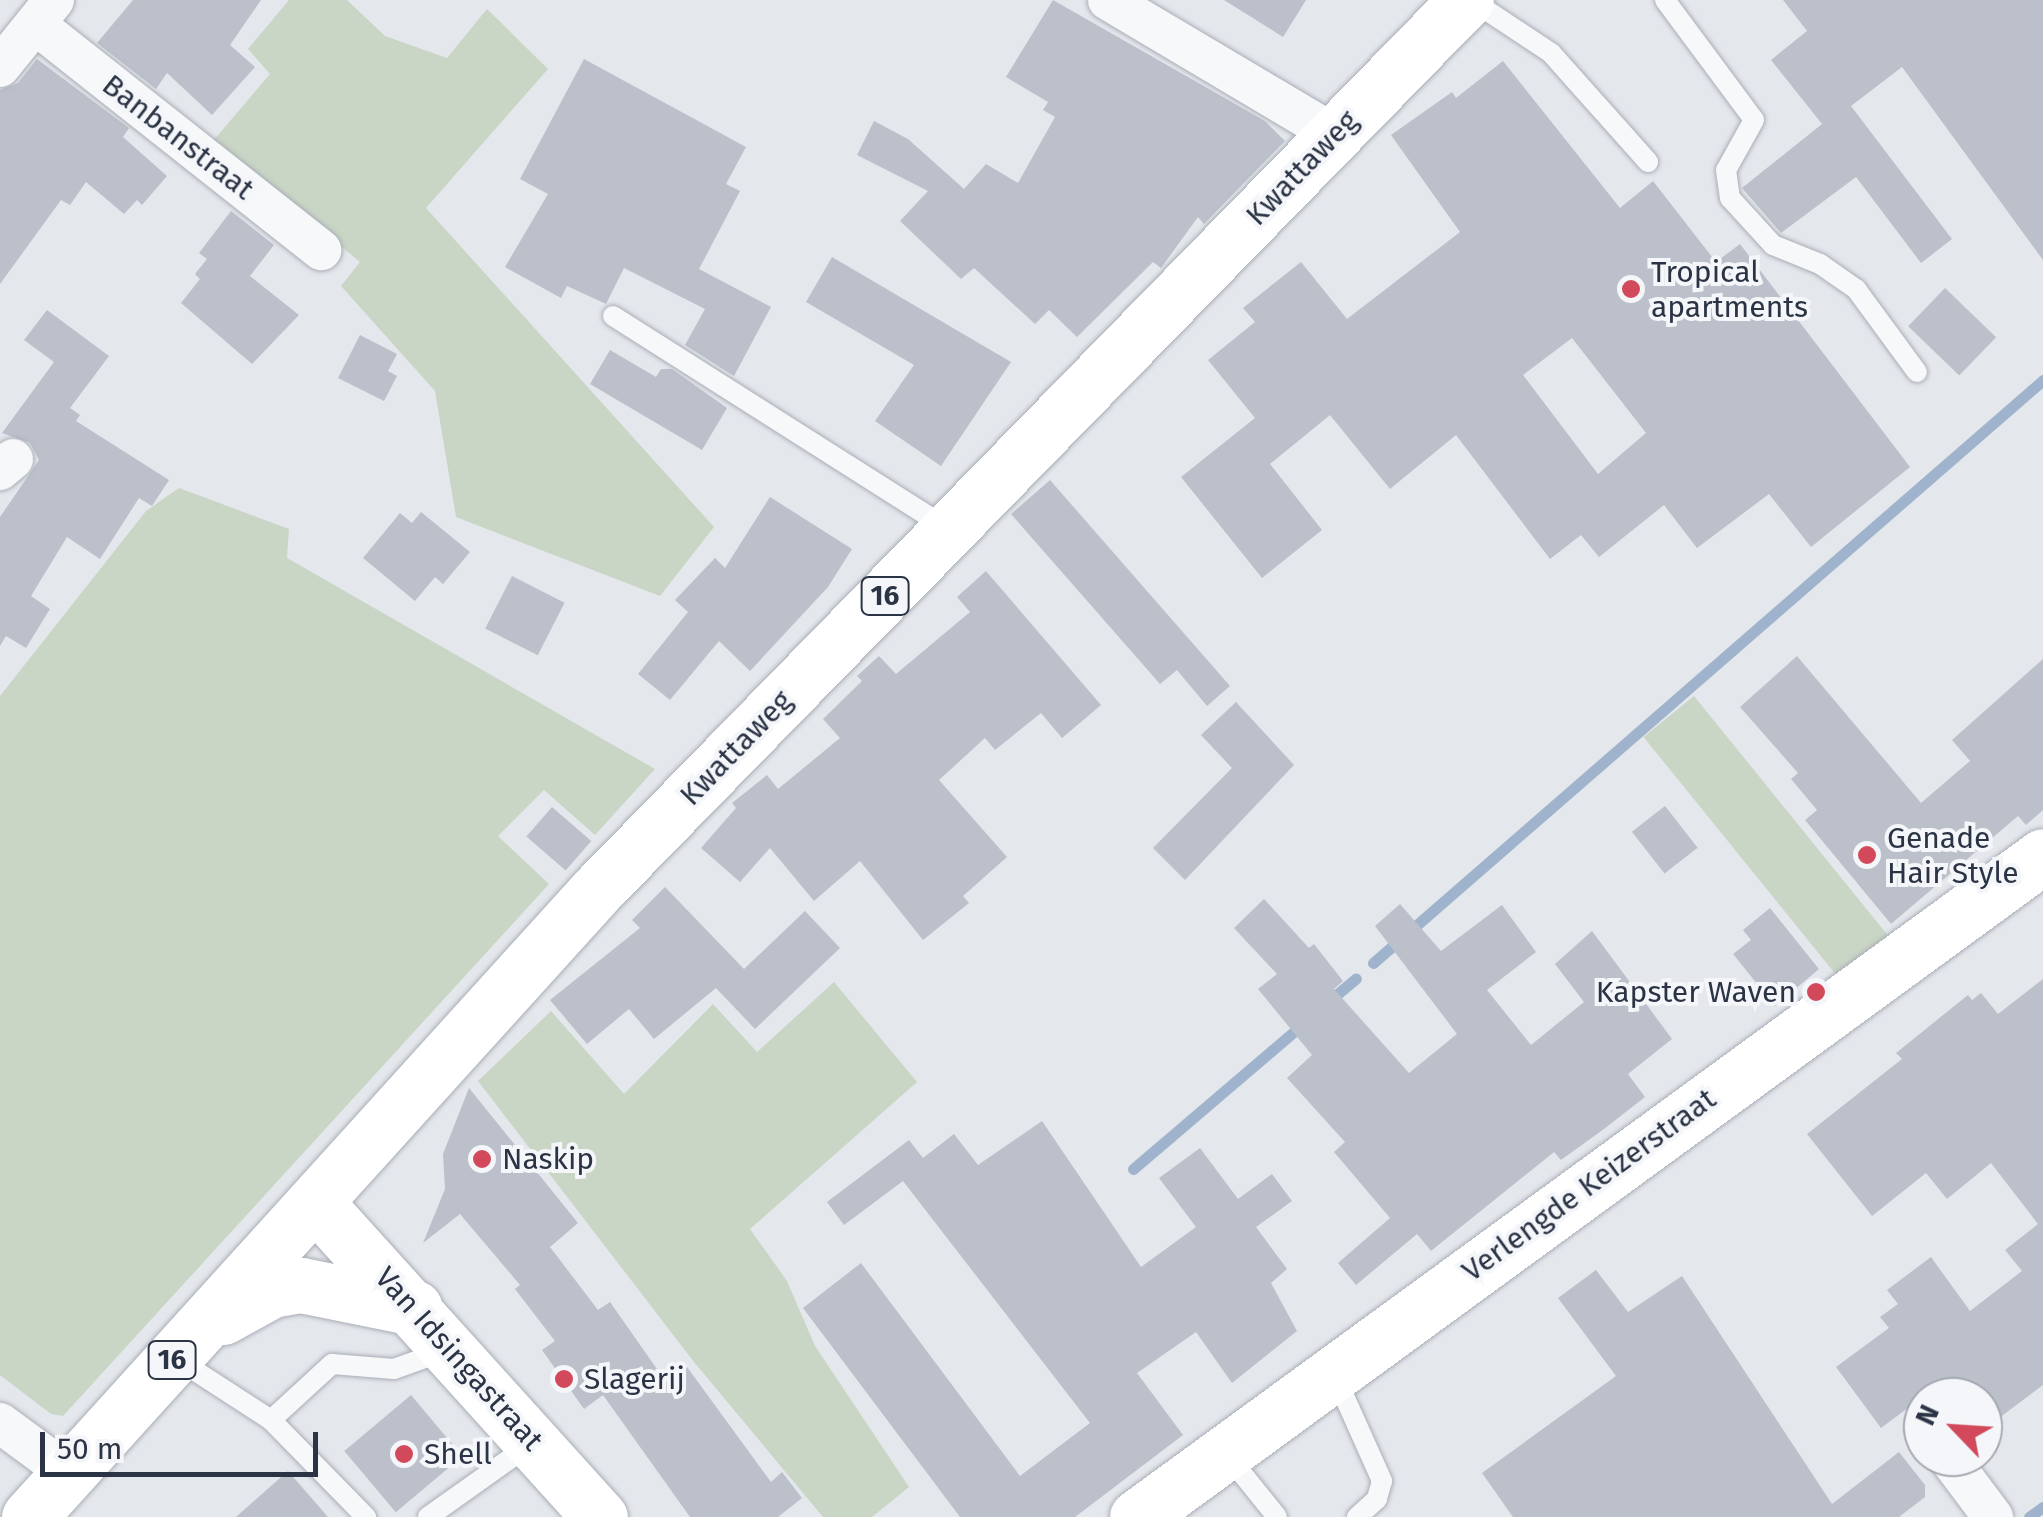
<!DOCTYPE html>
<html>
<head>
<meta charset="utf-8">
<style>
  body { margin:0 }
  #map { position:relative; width:2043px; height:1517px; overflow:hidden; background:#e4e7ec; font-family:"Fira Sans",sans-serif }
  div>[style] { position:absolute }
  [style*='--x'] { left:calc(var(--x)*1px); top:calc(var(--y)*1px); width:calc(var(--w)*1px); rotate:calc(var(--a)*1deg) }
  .green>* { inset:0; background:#c9d6c5; transform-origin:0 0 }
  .stream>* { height:11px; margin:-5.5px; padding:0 5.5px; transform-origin:5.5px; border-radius:5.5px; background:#9fb4cc }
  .building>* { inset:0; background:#bbc0ca; transform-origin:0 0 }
  .roads { filter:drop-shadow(0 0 2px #a9aeb7) drop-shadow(0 0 2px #a9aeb7) }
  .lane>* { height:20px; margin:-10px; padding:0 10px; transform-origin:10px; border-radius:10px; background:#f7f8fa }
  .street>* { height:40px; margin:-20px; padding:0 20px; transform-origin:20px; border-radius:20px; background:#f7f8fa }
  .primary>* { height:55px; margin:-27.5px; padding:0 27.5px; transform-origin:27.5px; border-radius:27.5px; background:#fff }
  .dots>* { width:28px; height:28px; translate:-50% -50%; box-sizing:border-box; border:5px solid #f4f6f9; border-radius:50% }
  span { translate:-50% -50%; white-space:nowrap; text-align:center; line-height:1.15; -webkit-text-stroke:8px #f4f6f9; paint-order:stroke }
  .shield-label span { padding:2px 8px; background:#f4f6f9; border:2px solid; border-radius:8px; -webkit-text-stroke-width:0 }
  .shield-label { font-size:28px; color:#2b3445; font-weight:700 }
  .street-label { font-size:30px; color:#2b3445 }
  .poi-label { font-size:30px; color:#2b3445 }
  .left { translate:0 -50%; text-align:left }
  .right { translate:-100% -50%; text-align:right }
  .north { position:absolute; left:1903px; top:1377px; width:100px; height:100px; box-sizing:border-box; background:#f4f6f9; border:2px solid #a4a8b1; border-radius:50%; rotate:295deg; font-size:28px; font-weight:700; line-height:40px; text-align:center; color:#2b3445 }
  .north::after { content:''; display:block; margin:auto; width:35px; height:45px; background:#d1495b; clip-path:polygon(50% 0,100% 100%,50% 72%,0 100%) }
  .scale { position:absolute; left:40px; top:1432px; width:278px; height:45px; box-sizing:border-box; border:5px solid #2b3445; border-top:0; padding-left:12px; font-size:30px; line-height:35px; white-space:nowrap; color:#2b3445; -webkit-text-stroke:8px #f4f6f9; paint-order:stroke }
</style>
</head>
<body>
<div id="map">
  <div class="green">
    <div style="clip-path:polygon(289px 0,347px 0,385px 36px,447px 58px,487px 9px,548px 69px,426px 208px,714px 527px,660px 596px,456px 517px,435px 391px,341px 286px,360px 262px,213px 141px,270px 74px,248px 49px)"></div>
    <div style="clip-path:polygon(179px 488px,289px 529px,287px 558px,655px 769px,595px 835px,544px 790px,498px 836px,549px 884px,63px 1416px,51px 1414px,0 1375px,0 696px,146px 511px)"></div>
    <div style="left:1694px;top:696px;width:313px;height:65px;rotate:51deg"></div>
    <div style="clip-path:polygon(834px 982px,917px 1082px,750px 1229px,787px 1281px,815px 1346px,909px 1487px,872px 1517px,823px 1517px,694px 1362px,478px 1081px,551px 1011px,624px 1094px,713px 1004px,757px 1052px)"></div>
  </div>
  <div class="stream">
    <div style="--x:1373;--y:963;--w:888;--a:-41.03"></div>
    <div style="--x:1329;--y:1001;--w:35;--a:-40"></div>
    <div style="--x:1133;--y:1169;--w:225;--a:-40.5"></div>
    <div style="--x:2029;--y:1517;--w:17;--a:-36"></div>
  </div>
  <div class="building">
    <div style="clip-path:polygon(133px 0,261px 0,230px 45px,255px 67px,212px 115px,167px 73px,156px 89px,97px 43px)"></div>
    <div style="clip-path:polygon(1053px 0,1265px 121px,1285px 141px,1204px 224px,1198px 217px,1161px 268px,1153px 262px,1077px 337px,1049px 310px,1035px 324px,974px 268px,961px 279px,900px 221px,928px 191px,857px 155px,874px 121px,908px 139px,964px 189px,986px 164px,1018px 183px,1055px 117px,1043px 110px,1048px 102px,1006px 77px)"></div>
    <div style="clip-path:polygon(1224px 0,1306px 0,1283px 37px)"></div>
    <div style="clip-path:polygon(1783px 0,2043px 0,2043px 260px,1902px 67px,1851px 106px,1952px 239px,1921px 263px,1856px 177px,1781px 233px,1742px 188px,1822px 124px,1771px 60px,1807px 31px)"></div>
    <div style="clip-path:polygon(37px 59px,129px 128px,123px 137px,167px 176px,142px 205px,137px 200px,124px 214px,86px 182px,70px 205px,61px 200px,0 284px,0 90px,18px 83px)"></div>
    <div style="clip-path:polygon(584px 59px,746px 147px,726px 184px,740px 191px,699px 269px,771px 307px,734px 376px,685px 345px,705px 309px,624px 268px,606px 304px,567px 286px,561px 298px,505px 267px,548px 194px,520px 179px)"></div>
    <div style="clip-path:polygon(evenodd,1503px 61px,1620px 208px,1653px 181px,1716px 262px,1740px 244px,1910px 467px,1811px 547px,1769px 494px,1697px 548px,1664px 505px,1599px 557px,1581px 535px,1550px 559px,1456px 435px,1390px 489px,1330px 415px,1270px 464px,1322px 530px,1262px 578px,1181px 477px,1255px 418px,1208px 360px,1255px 322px,1243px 308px,1301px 262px,1347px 319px,1460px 232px,1391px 135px,1452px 92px,1456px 98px,1503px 61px,1572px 338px,1646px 433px,1598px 474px,1523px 375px,1572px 338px)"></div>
    <div style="clip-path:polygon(231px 211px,274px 245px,250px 276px,299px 315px,252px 364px,181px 303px,200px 279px,195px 274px,207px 259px,199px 253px)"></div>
    <div style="clip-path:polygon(832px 257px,1011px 362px,941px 466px,875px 421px,914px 365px,806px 302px)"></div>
    <div style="left:1945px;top:288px;width:71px;height:53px;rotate:44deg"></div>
    <div style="clip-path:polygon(47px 310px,109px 356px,70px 408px,80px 415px,76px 421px,169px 480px,152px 506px,139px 498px,100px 559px,67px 537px,31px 596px,50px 609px,26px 648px,6px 636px,0 646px,0 517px,39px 460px,30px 443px,2px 433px,54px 362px,24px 340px)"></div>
    <div style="clip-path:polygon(360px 335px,397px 354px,388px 371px,397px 376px,384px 401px,338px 378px)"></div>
    <div style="clip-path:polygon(610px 350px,656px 377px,661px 369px,672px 369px,727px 408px,702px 450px,590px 384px)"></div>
    <div style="clip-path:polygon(1050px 480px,1230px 686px,1207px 706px,1177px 670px,1160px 684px,1011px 514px)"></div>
    <div style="clip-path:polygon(770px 497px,852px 549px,828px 587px,750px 671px,719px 641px,670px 700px,638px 674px,688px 612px,675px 600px,715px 558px,725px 568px)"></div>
    <div style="clip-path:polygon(421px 512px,470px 552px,443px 584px,435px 577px,415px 601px,363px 558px,400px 513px,412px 523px)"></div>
    <div style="clip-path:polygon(986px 571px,1101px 705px,1062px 738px,1041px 713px,995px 750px,985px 738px,939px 780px,1007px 857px,963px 896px,969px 903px,923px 940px,860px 861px,814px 901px,770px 848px,740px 882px,701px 848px,736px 808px,732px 803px,767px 775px,778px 789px,840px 738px,823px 719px,862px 681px,857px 676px,879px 656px,896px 674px,970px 612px,957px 597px)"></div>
    <div style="left:512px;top:576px;width:59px;height:59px;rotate:27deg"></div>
    <div style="clip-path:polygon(1797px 656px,1921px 803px,1970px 761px,1952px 740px,2043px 659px,2043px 810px,2026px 825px,2018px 816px,1891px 924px,1805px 820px,1817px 810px,1791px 779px,1798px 773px,1740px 707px)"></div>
    <div style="clip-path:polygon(1236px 702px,1294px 765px,1185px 880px,1153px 848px,1232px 768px,1201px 735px)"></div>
    <div style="left:1665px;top:806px;width:53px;height:42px;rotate:52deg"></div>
    <div style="left:552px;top:807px;width:52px;height:39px;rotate:41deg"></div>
    <div style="clip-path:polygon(665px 887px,744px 969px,805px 911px,840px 948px,755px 1029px,716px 988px,654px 1039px,629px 1009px,587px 1044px,550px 1000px,640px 928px,632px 920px)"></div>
    <div style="clip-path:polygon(1264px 899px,1309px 948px,1314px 944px,1343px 981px,1334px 989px,1409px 1073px,1457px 1034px,1375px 926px,1400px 904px,1441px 951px,1502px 905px,1536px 952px,1487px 990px,1531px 1045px,1584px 1002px,1555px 964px,1592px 931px,1672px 1039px,1628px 1074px,1645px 1097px,1604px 1129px,1561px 1160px,1554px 1152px,1431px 1251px,1417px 1234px,1356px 1285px,1338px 1263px,1390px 1218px,1334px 1152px,1345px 1142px,1287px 1078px,1312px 1055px,1258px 989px,1277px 974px,1234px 928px)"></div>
    <div style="clip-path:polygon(1770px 908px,1819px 969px,1775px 1006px,1733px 954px,1751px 940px,1743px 930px)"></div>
    <div style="clip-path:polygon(2043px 979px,2043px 1385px,1983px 1430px,1983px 1397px,1956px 1397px,1944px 1381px,1881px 1428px,1836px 1367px,1889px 1328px,1880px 1317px,1898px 1304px,1887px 1290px,1931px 1257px,1970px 1311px,2022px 1271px,2005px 1250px,2038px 1224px,1991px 1163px,1947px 1199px,1926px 1173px,1872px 1216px,1807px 1134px,1902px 1059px,1896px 1053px,1968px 995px,1972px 1000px,1981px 993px,1998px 1014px)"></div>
    <div style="clip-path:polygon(469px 1088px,578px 1223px,550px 1247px,598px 1310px,610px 1302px,666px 1382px,687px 1367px,771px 1482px,782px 1472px,802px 1498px,778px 1517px,690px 1517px,603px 1395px,584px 1409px,542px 1350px,555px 1341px,515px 1289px,520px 1285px,460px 1214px,423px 1243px,445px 1189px,443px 1154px)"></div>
    <div style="clip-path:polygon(1042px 1121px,1141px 1267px,1196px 1227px,1159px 1178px,1200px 1148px,1238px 1199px,1272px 1174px,1292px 1201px,1256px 1227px,1287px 1269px,1271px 1283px,1297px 1331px,1232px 1383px,1196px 1332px,1137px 1373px,1183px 1435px,1075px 1517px,960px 1517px,803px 1308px,861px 1263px,1020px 1476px,1090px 1423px,903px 1181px,844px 1225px,827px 1202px,909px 1140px,923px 1158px,954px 1134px,978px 1165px)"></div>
    <div style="clip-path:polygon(1596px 1270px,1628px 1312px,1682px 1276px,1832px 1504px,1899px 1452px,1925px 1485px,1925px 1497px,1899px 1517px,1513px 1517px,1482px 1473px,1616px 1376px,1558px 1298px)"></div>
    <div style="left:411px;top:1395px;width:80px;height:87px;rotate:50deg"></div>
    <div style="clip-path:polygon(288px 1471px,328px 1517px,236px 1517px)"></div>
  </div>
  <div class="roads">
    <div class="lane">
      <div style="--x:1471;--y:0;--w:96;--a:33.5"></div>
      <div style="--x:1551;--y:53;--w:146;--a:48.3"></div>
      <div style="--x:1665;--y:0;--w:149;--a:53.4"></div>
      <div style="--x:1754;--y:120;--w:57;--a:119.2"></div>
      <div style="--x:1726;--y:170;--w:28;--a:82"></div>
      <div style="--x:1730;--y:198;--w:64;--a:47.5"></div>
      <div style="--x:1773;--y:245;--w:51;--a:22"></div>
      <div style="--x:1820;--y:264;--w:44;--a:34.8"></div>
      <div style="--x:1856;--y:289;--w:103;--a:53.7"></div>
      <div style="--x:613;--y:316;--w:393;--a:32.4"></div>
      <div style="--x:177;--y:1359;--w:112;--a:33"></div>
      <div style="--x:271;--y:1420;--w:136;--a:45.6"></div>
      <div style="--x:1336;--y:1378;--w:113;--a:65.9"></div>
      <div style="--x:1382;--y:1481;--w:19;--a:106"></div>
      <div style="--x:1377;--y:1499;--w:27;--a:138"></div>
      <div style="--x:271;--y:1420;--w:83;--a:-42.6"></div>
      <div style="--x:332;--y:1364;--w:62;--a:4.6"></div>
      <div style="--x:394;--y:1369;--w:53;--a:-19.8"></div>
      <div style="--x:1228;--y:1456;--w:78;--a:51.2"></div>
      <div style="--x:428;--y:1517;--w:128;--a:-35.4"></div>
    </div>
    <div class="street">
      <div style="--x:1108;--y:0;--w:264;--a:30.7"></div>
      <div style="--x:35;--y:24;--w:365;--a:38.3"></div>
      <div style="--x:0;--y:67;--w:86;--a:-51.1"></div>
      <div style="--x:0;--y:470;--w:17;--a:-40"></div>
      <div style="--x:0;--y:1423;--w:84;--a:36.3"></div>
      <div style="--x:1948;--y:1457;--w:75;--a:53.1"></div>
    </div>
    <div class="primary">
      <div style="--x:315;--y:1202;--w:425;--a:47.9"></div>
      <div style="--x:223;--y:1317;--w:56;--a:-28.9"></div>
      <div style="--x:272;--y:1290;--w:29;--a:-10"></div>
      <div style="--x:301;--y:1285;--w:116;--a:11.4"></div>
      <div style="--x:29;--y:1517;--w:845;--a:-47.83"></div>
      <div style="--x:596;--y:891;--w:1245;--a:-45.68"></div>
      <div style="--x:1137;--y:1517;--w:1121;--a:-36.11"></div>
    </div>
  </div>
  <div class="dots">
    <div style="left:1631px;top:289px;background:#d1495b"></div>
    <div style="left:1867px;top:855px;background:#d1495b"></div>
    <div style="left:1816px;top:992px;background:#d1495b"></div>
    <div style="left:482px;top:1159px;background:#d1495b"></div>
    <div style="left:564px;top:1379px;background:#d1495b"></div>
    <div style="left:404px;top:1454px;background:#d1495b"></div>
  </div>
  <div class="shield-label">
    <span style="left:885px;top:596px">16</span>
    <span style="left:172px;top:1360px">16</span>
  </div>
  <div class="street-label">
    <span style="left:178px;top:137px;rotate:38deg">Banbanstraat</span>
    <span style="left:1302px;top:168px;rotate:-46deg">Kwattaweg</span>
    <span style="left:736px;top:748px;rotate:-46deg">Kwattaweg</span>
    <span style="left:1589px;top:1185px;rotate:-36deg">Verlengde Keizerstraat</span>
    <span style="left:459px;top:1359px;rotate:48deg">Van Idsingastraat</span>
  </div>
  <div class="poi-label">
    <span class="left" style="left:1651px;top:289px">Tropical<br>apartments</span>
    <span class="left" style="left:1887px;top:855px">Genade<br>Hair Style</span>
    <span class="right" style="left:1796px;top:992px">Kapster Waven</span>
    <span class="left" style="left:502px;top:1159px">Naskip</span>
    <span class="left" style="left:584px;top:1379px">Slagerij</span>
    <span class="left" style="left:424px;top:1454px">Shell</span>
  </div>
  <div class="north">N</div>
  <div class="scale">50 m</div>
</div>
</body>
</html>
